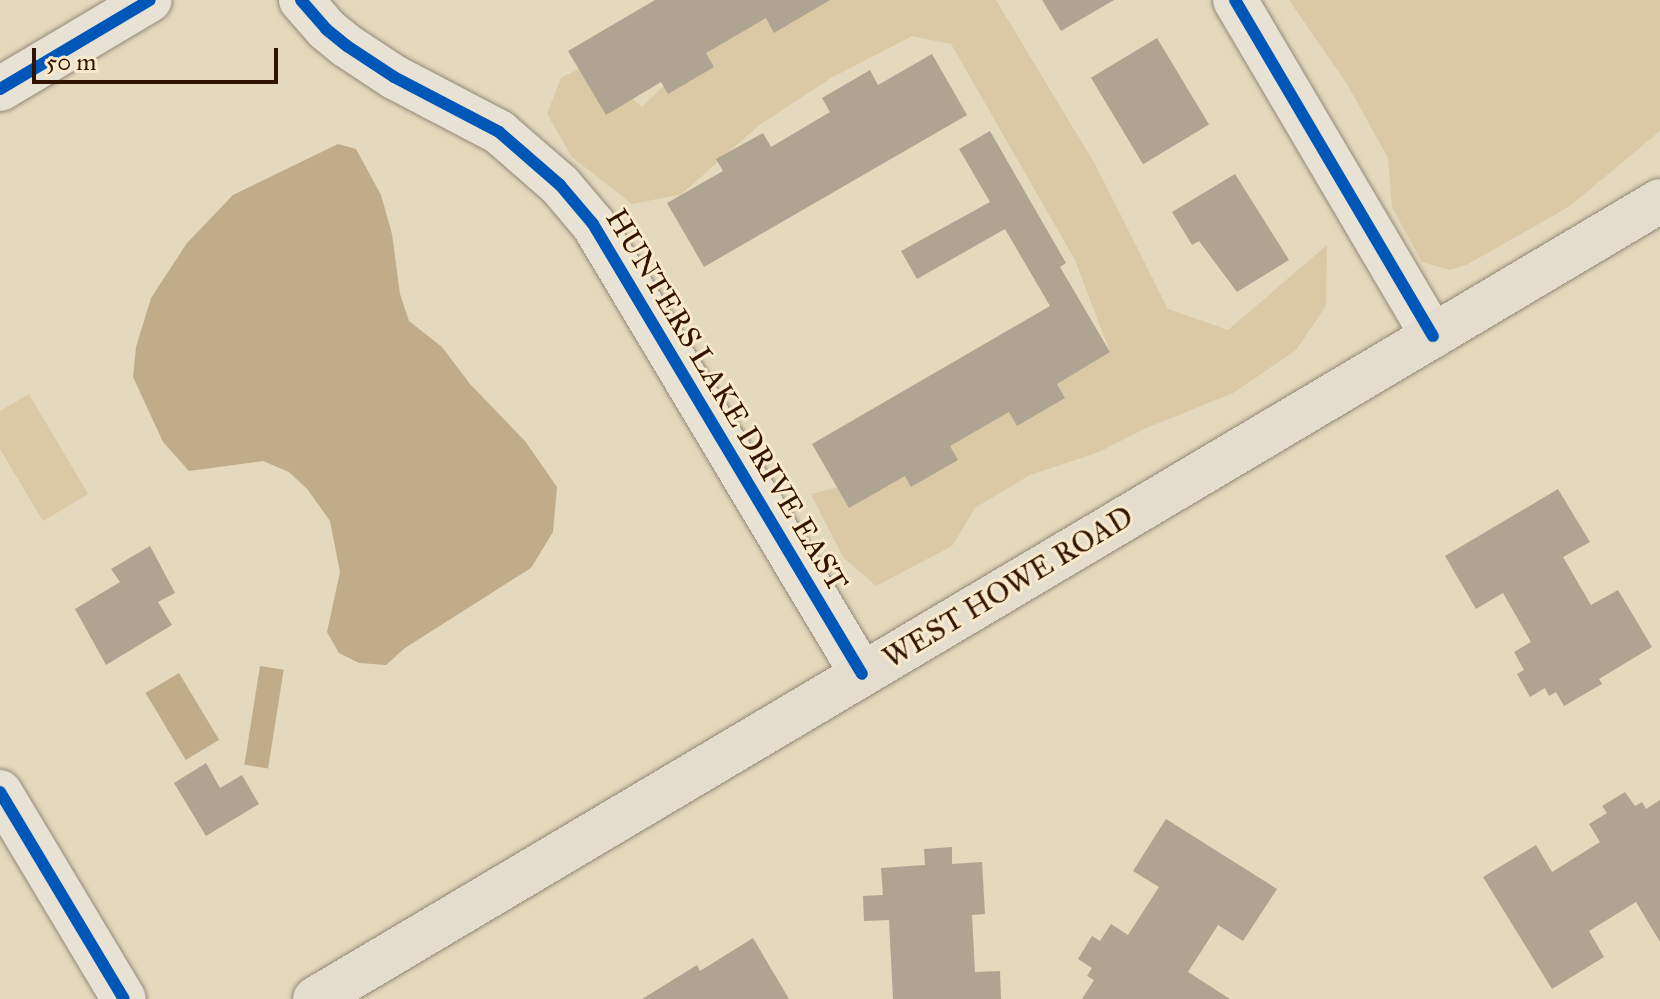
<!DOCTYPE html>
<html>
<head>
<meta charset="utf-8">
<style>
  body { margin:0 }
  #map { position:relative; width:1660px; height:999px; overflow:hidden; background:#e4d8bd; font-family:"IM FELL Great Primer",serif }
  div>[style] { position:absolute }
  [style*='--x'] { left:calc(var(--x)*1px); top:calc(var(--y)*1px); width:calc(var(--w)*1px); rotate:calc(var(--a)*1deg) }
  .green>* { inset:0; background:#dbc8a4 }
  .water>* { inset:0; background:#c1ac89; transform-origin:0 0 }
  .building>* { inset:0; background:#afa492; transform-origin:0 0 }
  .roads { filter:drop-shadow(0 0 2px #938877) drop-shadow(0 0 2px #938877) }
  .minor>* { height:44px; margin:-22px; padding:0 22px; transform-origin:22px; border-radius:22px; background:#e8e2d5 }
  .major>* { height:44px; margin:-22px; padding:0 22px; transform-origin:22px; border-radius:22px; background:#e4ddcd }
  .cycleway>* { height:12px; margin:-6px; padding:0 6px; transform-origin:6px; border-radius:6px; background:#0057b8 }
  span { translate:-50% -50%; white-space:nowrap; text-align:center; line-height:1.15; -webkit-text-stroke:6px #f8eaca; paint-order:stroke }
  .street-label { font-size:30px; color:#321301 }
  .scale { position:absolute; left:32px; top:48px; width:246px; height:36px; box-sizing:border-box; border:4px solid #321301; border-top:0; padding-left:10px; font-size:24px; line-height:28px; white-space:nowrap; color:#321301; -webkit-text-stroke:6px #f8eaca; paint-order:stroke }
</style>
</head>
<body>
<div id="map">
  <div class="green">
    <div style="clip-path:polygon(768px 0,996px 0,1096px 166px,1168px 309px,1228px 330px,1327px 245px,1326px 306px,1296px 350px,1233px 393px,1144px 429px,1099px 452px,1030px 475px,975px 508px,952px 546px,876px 586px,843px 557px,811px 494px,870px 479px,1050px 374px,1110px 352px,1075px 260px,951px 44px,912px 36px,831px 78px,758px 126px,682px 194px,632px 204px,572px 157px,547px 114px,561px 78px,590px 63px,642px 107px,721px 29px)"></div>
    <div style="clip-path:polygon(1289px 0,1660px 0,1660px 131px,1570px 206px,1468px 264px,1450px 270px,1422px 262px,1392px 207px,1388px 158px,1347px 84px)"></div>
    <div style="clip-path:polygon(29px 394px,88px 494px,43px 521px,0 449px,0 411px)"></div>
  </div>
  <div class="water">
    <div style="clip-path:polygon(338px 144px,356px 149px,381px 195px,392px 234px,400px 294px,409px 321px,442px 347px,470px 384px,525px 441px,557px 487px,553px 532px,531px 568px,405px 648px,386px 665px,359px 663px,339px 653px,327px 632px,340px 572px,330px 521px,308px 490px,289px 472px,263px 461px,189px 471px,163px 442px,133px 377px,136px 347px,151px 298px,187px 243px,233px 195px)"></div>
    <div style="left:260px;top:666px;width:24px;height:100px;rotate:9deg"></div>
    <div style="left:179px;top:673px;width:78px;height:39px;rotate:59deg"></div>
  </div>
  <div class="building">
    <div style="clip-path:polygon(655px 0,830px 0,774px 33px,766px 18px,706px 53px,714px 67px,668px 94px,661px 82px,606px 115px,568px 51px)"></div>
    <div style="clip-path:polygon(1042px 0,1114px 0,1061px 31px)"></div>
    <div style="left:1157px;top:38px;width:101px;height:77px;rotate:59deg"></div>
    <div style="clip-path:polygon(932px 54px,967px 115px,704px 267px,667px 203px,723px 171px,716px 159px,763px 133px,771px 147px,830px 112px,822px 98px,870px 70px,878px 85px)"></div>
    <div style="clip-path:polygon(990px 131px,1066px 263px,1060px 267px,1110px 352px,1057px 384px,1065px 398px,1017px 426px,1009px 412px,950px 446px,958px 460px,911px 487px,905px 476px,849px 508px,812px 444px,1050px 306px,1005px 229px,917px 279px,901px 251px,990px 202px,959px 149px)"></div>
    <div style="clip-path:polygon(1235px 174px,1289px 260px,1237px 292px,1199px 241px,1192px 245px,1172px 212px)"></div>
    <div style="clip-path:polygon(1558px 489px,1590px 542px,1563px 557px,1591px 605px,1618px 590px,1652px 647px,1599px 679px,1602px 684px,1564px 706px,1556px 692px,1549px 696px,1545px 688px,1530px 697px,1517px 674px,1524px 670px,1514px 652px,1531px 642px,1503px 593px,1476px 609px,1445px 556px)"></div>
    <div style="clip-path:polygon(150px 546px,175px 593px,158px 602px,172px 625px,106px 665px,75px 609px,120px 582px,111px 569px)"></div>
    <div style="clip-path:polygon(206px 763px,220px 788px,242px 775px,259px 804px,206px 836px,174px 783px)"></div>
    <div style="clip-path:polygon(1625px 792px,1635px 806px,1642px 802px,1646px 809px,1660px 800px,1660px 942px,1636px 902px,1589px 931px,1604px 957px,1552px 989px,1483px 877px,1536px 845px,1552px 872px,1600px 842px,1589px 824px,1607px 813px,1602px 806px)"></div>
    <div style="clip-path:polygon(1166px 819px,1277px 889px,1243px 941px,1218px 925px,1188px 972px,1230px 999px,1082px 999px,1094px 980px,1087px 976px,1092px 968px,1078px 959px,1092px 936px,1100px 941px,1111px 924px,1128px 935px,1159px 887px,1133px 871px)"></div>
    <div style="clip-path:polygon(952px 847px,952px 864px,982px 862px,985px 914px,972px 915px,975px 972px,1000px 971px,1001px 999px,893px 999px,889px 920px,864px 921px,863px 896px,883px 895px,881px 868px,925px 865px,924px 849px)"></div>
    <div style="clip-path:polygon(753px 938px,789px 999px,642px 999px,697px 965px,700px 971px)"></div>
  </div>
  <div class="roads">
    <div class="minor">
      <div style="--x:301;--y:0;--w:38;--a:49"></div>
      <div style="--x:326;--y:29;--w:27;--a:39"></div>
      <div style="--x:347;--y:46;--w:56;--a:33.4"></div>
      <div style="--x:394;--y:77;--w:119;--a:27.6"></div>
      <div style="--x:499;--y:132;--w:81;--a:41"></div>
      <div style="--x:560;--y:185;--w:51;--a:49.8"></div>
      <div style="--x:593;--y:224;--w:524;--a:59.13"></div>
      <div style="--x:1235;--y:0;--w:390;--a:59.5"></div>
      <div style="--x:0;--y:89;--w:174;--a:-30.7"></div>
      <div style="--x:0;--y:792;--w:241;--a:59.1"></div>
    </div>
    <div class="major">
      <div style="--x:315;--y:999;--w:1564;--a:-30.68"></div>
    </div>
  </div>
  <div class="cycleway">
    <div style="--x:301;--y:0;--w:38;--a:49"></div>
    <div style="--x:326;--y:29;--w:27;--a:39"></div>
    <div style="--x:347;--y:46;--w:56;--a:33.4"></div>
    <div style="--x:394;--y:77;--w:119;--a:27.6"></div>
    <div style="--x:499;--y:132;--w:81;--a:41"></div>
    <div style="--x:560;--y:185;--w:51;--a:49.8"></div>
    <div style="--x:593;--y:224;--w:524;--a:59.13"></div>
    <div style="--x:1235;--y:0;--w:390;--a:59.5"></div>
    <div style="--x:0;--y:89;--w:174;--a:-30.7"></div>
    <div style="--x:0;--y:792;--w:241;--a:59.1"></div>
  </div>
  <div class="street-label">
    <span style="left:727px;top:400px;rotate:59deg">HUNTERS LAKE DRIVE EAST</span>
    <span style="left:1008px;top:587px;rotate:-31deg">WEST HOWE ROAD</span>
  </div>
  <div class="scale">50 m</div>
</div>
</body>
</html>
